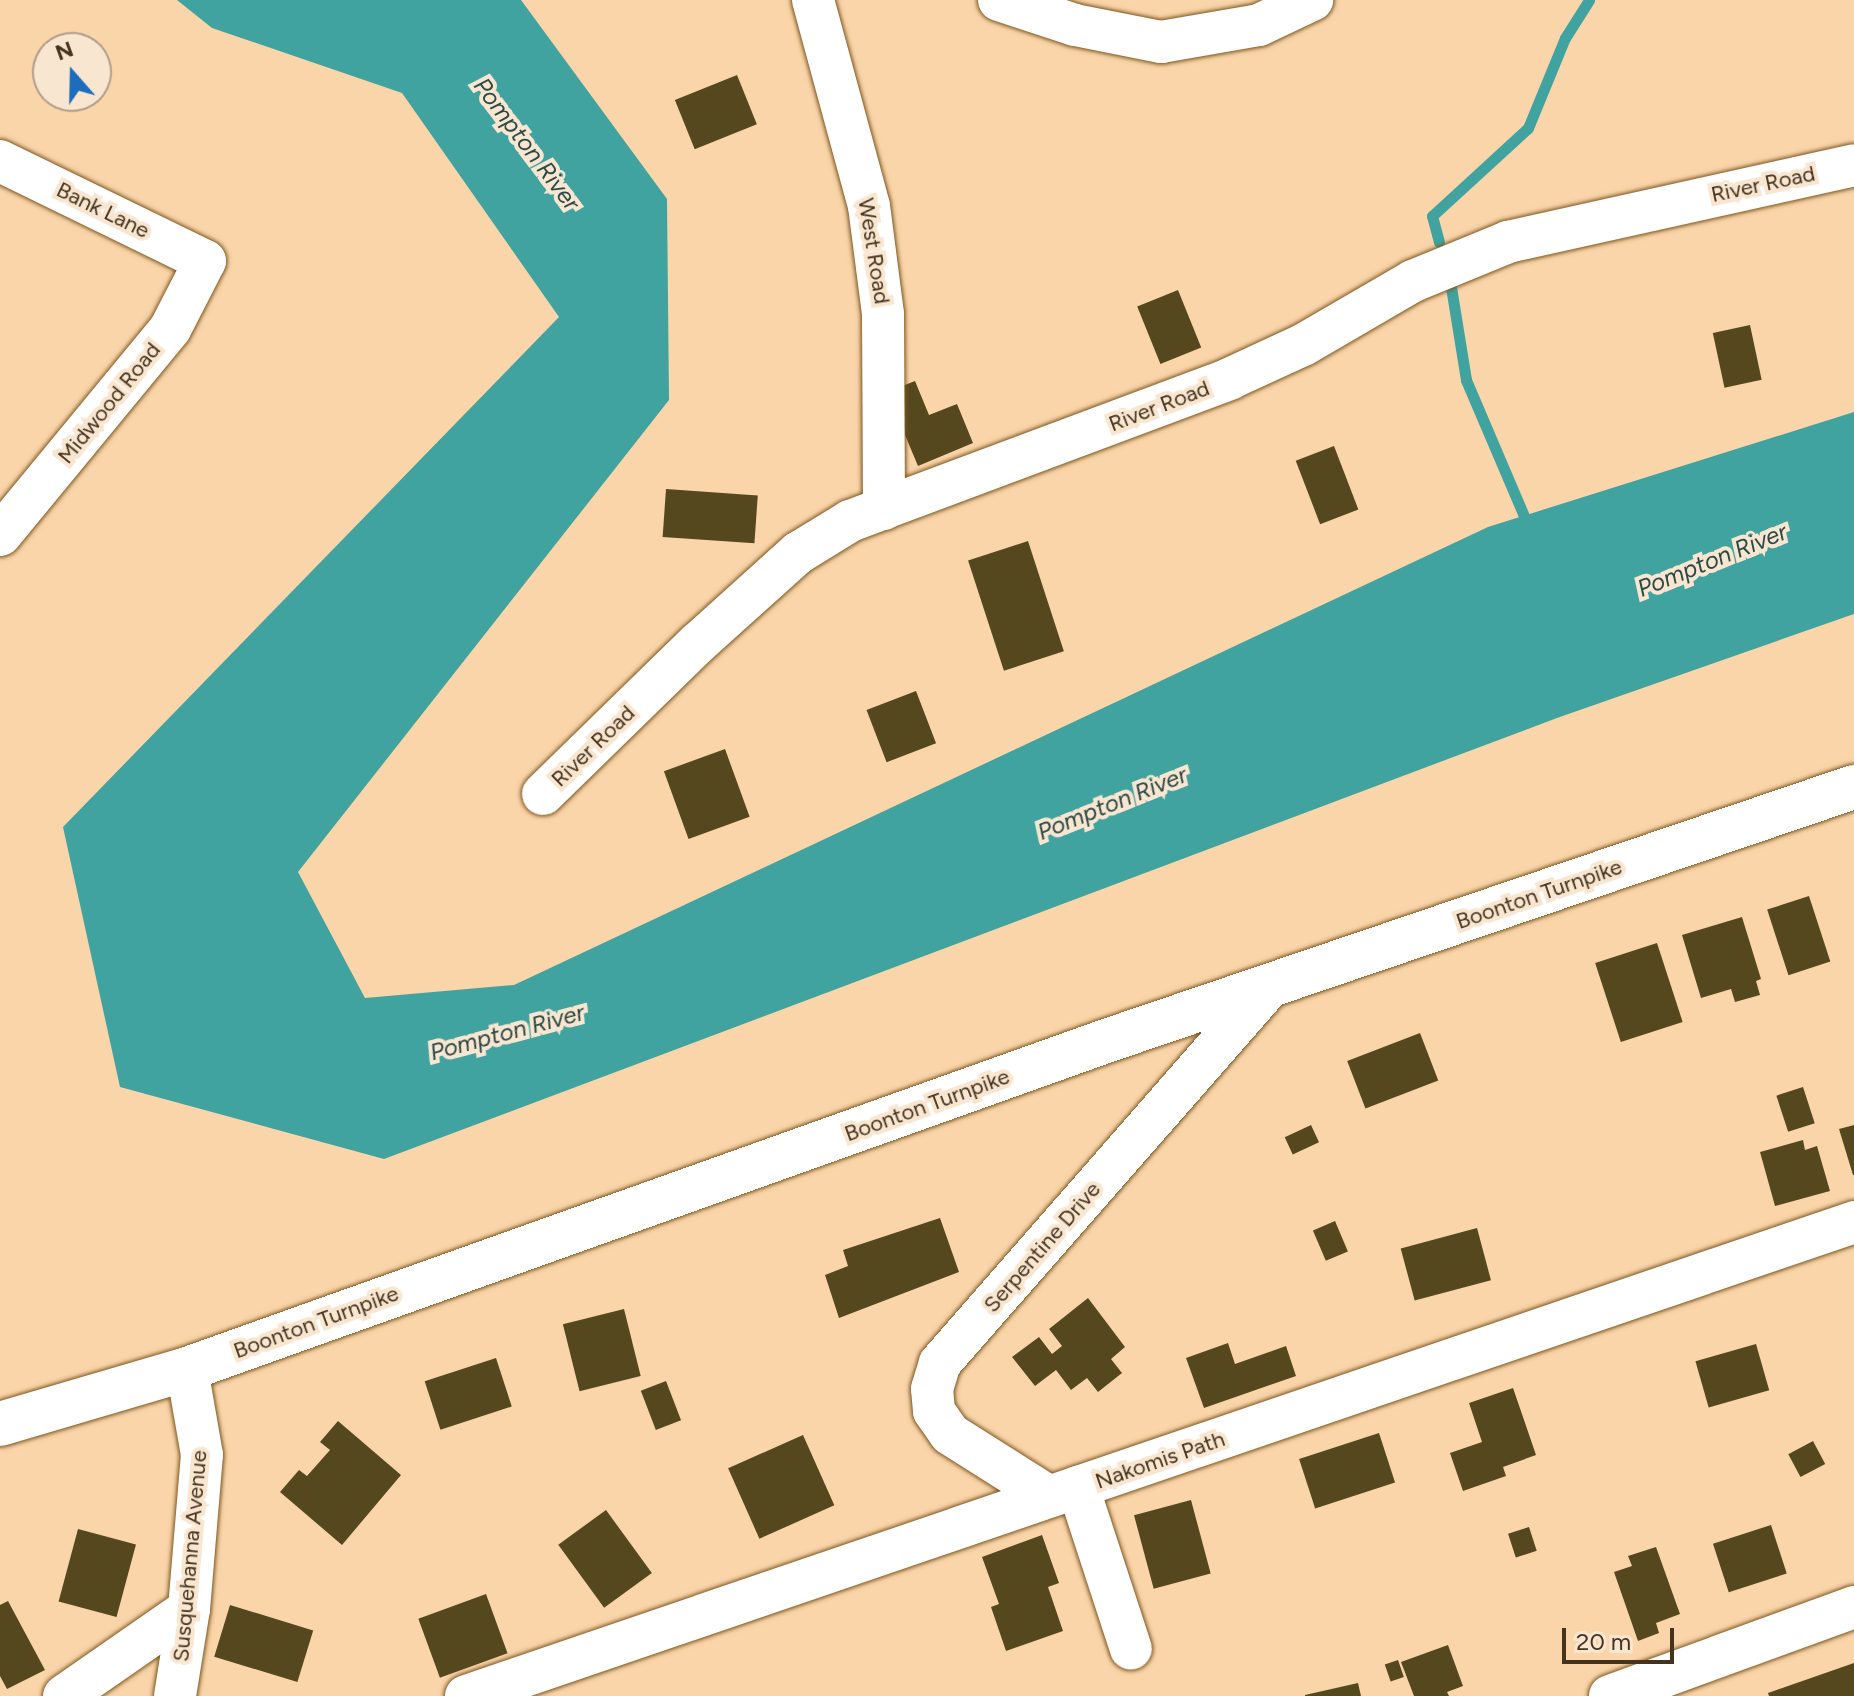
<!DOCTYPE html>
<html>
<head>
<meta charset="utf-8">
<style>
  body { margin:0 }
  #map { position:relative; width:1854px; height:1696px; overflow:hidden; background:#fad5a9; font-family:Figtree,sans-serif }
  div>[style] { position:absolute }
  [style*='--x'] { left:calc(var(--x)*1px); top:calc(var(--y)*1px); width:calc(var(--w)*1px); rotate:calc(var(--a)*1deg) }
  .water>* { inset:0; background:#40a3a0 }
  .stream>* { height:11px; margin:-5.5px; padding:0 5.5px; transform-origin:5.5px; border-radius:5.5px; background:#40a3a0 }
  .building>* { inset:0; background:#55481f; transform-origin:0 0 }
  .roads { filter:drop-shadow(0 0 2px #7e561e) drop-shadow(0 0 2px #7e561e) }
  .minor>* { height:42px; margin:-21px; padding:0 21px; transform-origin:21px; border-radius:21px; background:#fff }
  .primary>* { height:44px; margin:-22px; padding:0 22px; transform-origin:22px; border-radius:22px; background:#fff }
  span { translate:-50% -50%; white-space:nowrap; text-align:center; line-height:1.15; -webkit-text-stroke:8px #f8e6d0; paint-order:stroke }
  .street-label { font-size:22px; color:#45331d }
  .water-label { font-size:24px; color:#2a4947; font-style:italic }
  .north { position:absolute; left:32px; top:32px; width:80px; height:80px; box-sizing:border-box; background:#f8e6d0; border:2px solid #b09e88; border-radius:50%; rotate:340deg; font-size:22px; font-weight:700; line-height:32px; text-align:center; color:#45331d }
  .north::after { content:''; display:block; margin:auto; width:28px; height:36px; background:#1b6ebc; clip-path:polygon(50% 0,100% 100%,50% 72%,0 100%) }
  .scale { position:absolute; left:1562px; top:1628px; width:112px; height:36px; box-sizing:border-box; border:4px solid #45331d; border-top:0; padding-left:10px; font-size:24px; line-height:28px; white-space:nowrap; color:#45331d; -webkit-text-stroke:6px #f8e6d0; paint-order:stroke }
</style>
</head>
<body>
<div id="map">
  <div class="water">
    <div style="clip-path:polygon(177px 0,521px 0,667px 199px,669px 400px,298px 872px,365px 998px,514px 985px,1488px 527px,1854px 412px,1854px 614px,1557px 718px,384px 1159px,120px 1087px,63px 827px,559px 317px,402px 93px,212px 28px)"></div>
  </div>
  <div class="stream">
    <div style="--x:1439;--y:242;--w:27;--a:-105"></div>
    <div style="--x:1432;--y:216;--w:130;--a:-42.5"></div>
    <div style="--x:1528;--y:128;--w:97;--a:-67.7"></div>
    <div style="--x:1565;--y:38;--w:45;--a:-57.7"></div>
    <div style="--x:1451;--y:287;--w:94;--a:80.8"></div>
    <div style="--x:1466;--y:380;--w:161;--a:66.9"></div>
  </div>
  <div class="building">
    <div style="left:737px;top:75px;width:53px;height:67px;rotate:68deg"></div>
    <div style="left:1178px;top:290px;width:62px;height:44px;rotate:68deg"></div>
    <div style="left:1750px;top:325px;width:56px;height:38px;rotate:78deg"></div>
    <div style="clip-path:polygon(915px 381px,929px 415px,957px 404px,973px 443px,918px 466px,887px 392px)"></div>
    <div style="left:1334px;top:446px;width:68px;height:41px;rotate:69deg"></div>
    <div style="left:666px;top:489px;width:92px;height:48px;rotate:4deg"></div>
    <div style="left:1028px;top:541px;width:116px;height:63px;rotate:72deg"></div>
    <div style="left:916px;top:691px;width:56px;height:53px;rotate:69deg"></div>
    <div style="left:725px;top:749px;width:72px;height:65px;rotate:70deg"></div>
    <div style="left:1809px;top:896px;width:69px;height:44px;rotate:72deg"></div>
    <div style="clip-path:polygon(1742px 917px,1761px 979px,1756px 981px,1760px 995px,1735px 1002px,1731px 989px,1701px 998px,1682px 935px)"></div>
    <div style="left:1657px;top:943px;width:83px;height:65px;rotate:72deg"></div>
    <div style="left:1420px;top:1033px;width:51px;height:78px;rotate:69deg"></div>
    <div style="left:1803px;top:1087px;width:38px;height:28px;rotate:72deg"></div>
    <div style="left:1311px;top:1125px;width:19px;height:29px;rotate:65deg"></div>
    <div style="clip-path:polygon(1854px 1125px,1854px 1175px,1853px 1175px,1839px 1129px)"></div>
    <div style="clip-path:polygon(1803px 1140px,1805px 1150px,1817px 1146px,1830px 1191px,1775px 1206px,1760px 1152px)"></div>
    <div style="clip-path:polygon(940px 1218px,959px 1272px,839px 1318px,825px 1275px,848px 1266px,843px 1250px)"></div>
    <div style="left:1335px;top:1221px;width:33px;height:24px;rotate:67deg"></div>
    <div style="left:1477px;top:1228px;width:54px;height:79px;rotate:75deg"></div>
    <div style="clip-path:polygon(1088px 1298px,1125px 1347px,1111px 1359px,1122px 1373px,1098px 1392px,1087px 1378px,1071px 1390px,1056px 1370px,1035px 1386px,1012px 1357px,1039px 1337px,1052px 1354px,1062px 1346px,1049px 1329px)"></div>
    <div style="left:624px;top:1309px;width:69px;height:63px;rotate:76deg"></div>
    <div style="clip-path:polygon(1228px 1343px,1235px 1364px,1286px 1346px,1296px 1376px,1204px 1408px,1186px 1358px)"></div>
    <div style="left:1756px;top:1344px;width:48px;height:63px;rotate:74deg"></div>
    <div style="left:496px;top:1358px;width:51px;height:75px;rotate:72deg"></div>
    <div style="left:666px;top:1381px;width:42px;height:27px;rotate:69deg"></div>
    <div style="clip-path:polygon(1513px 1388px,1536px 1455px,1503px 1467px,1506px 1476px,1463px 1491px,1450px 1453px,1482px 1442px,1469px 1403px)"></div>
    <div style="clip-path:polygon(338px 1421px,401px 1475px,342px 1545px,280px 1492px,299px 1470px,307px 1476px,330px 1450px,320px 1442px)"></div>
    <div style="left:1379px;top:1433px;width:52px;height:84px;rotate:72deg"></div>
    <div style="left:803px;top:1435px;width:77px;height:82px;rotate:66deg"></div>
    <div style="left:1813px;top:1441px;width:26px;height:28px;rotate:62deg"></div>
    <div style="left:1191px;top:1500px;width:76px;height:59px;rotate:75deg"></div>
    <div style="left:606px;top:1510px;width:78px;height:59px;rotate:54deg"></div>
    <div style="left:1771px;top:1525px;width:51px;height:61px;rotate:72deg"></div>
    <div style="left:1529px;top:1527px;width:25px;height:22px;rotate:72deg"></div>
    <div style="left:78px;top:1529px;width:60px;height:75px;rotate:15deg"></div>
    <div style="clip-path:polygon(1042px 1535px,1059px 1583px,1048px 1587px,1063px 1631px,1006px 1651px,991px 1607px,999px 1604px,982px 1557px)"></div>
    <div style="clip-path:polygon(1656px 1547px,1680px 1614px,1656px 1623px,1659px 1633px,1638px 1641px,1614px 1572px,1632px 1566px,1628px 1556px)"></div>
    <div style="left:486px;top:1594px;width:63px;height:72px;rotate:70deg"></div>
    <div style="clip-path:polygon(8px 1601px,45px 1670px,7px 1689px,0 1676px,0 1605px)"></div>
    <div style="left:230px;top:1605px;width:87px;height:54px;rotate:17deg"></div>
    <div style="clip-path:polygon(1448px 1645px,1463px 1686px,1447px 1692px,1449px 1696px,1414px 1696px,1401px 1662px)"></div>
    <div style="left:1398px;top:1660px;width:18px;height:14px;rotate:71deg"></div>
    <div style="clip-path:polygon(1854px 1663px,1854px 1696px,1769px 1696px,1768px 1693px)"></div>
    <div style="clip-path:polygon(1358px 1683px,1361px 1696px,1305px 1696px,1305px 1695px)"></div>
  </div>
  <div class="roads">
    <div class="minor">
      <div style="--x:813;--y:0;--w:213;--a:74.8"></div>
      <div style="--x:869;--y:206;--w:109;--a:82.6"></div>
      <div style="--x:883;--y:314;--w:195;--a:89.7"></div>
      <div style="--x:999;--y:0;--w:80;--a:18.2"></div>
      <div style="--x:1075;--y:25;--w:88;--a:11.2"></div>
      <div style="--x:1161;--y:42;--w:99;--a:-9.8"></div>
      <div style="--x:1259;--y:25;--w:59;--a:-25.3"></div>
      <div style="--x:0;--y:161;--w:228;--a:26"></div>
      <div style="--x:205;--y:261;--w:76;--a:117.2"></div>
      <div style="--x:170;--y:329;--w:267;--a:129.5"></div>
      <div style="--x:543;--y:794;--w:216;--a:-44.3"></div>
      <div style="--x:698;--y:643;--w:135;--a:-42"></div>
      <div style="--x:798;--y:553;--w:61;--a:-31.6"></div>
      <div style="--x:850;--y:521;--w:405;--a:-20.5"></div>
      <div style="--x:1229;--y:379;--w:81;--a:-24.7"></div>
      <div style="--x:1303;--y:345;--w:127;--a:-30.2"></div>
      <div style="--x:1413;--y:281;--w:103;--a:-22.3"></div>
      <div style="--x:1508;--y:242;--w:354;--a:-12.5"></div>
      <div style="--x:1078;--y:1487;--w:170;--a:71.9"></div>
      <div style="--x:1048;--y:1496;--w:116;--a:-147.7"></div>
      <div style="--x:950;--y:1434;--w:28;--a:-125"></div>
      <div style="--x:934;--y:1411;--w:22;--a:-95"></div>
      <div style="--x:932;--y:1389;--w:27;--a:-73"></div>
      <div style="--x:940;--y:1363;--w:502;--a:-48.79"></div>
      <div style="--x:64;--y:1696;--w:152;--a:-34.8"></div>
      <div style="--x:175;--y:1696;--w:88;--a:-80.9"></div>
      <div style="--x:189;--y:1609;--w:155;--a:-85.2"></div>
      <div style="--x:202;--y:1455;--w:87;--a:-99.9"></div>
      <div style="--x:466;--y:1696;--w:1467;--a:-18.85"></div>
      <div style="--x:1610;--y:1696;--w:260;--a:-20"></div>
    </div>
    <div class="primary">
      <div style="--x:0;--y:1424;--w:195;--a:-16.4"></div>
      <div style="--x:187;--y:1369;--w:976;--a:-19.64"></div>
      <div style="--x:1106;--y:1041;--w:790;--a:-18.76"></div>
    </div>
  </div>
  <div class="street-label">
    <span style="left:1763px;top:184px;rotate:-12deg">River Road</span>
    <span style="left:103px;top:210px;rotate:26deg">Bank Lane</span>
    <span style="left:874px;top:251px;rotate:81deg">West Road</span>
    <span style="left:109px;top:403px;rotate:-51deg">Midwood Road</span>
    <span style="left:1159px;top:406px;rotate:-21deg">River Road</span>
    <span style="left:593px;top:746px;rotate:-44deg">River Road</span>
    <span style="left:1539px;top:894px;rotate:-19deg">Boonton Turnpike</span>
    <span style="left:927px;top:1105px;rotate:-20deg">Boonton Turnpike</span>
    <span style="left:1042px;top:1247px;rotate:-49deg">Serpentine Drive</span>
    <span style="left:316px;top:1322px;rotate:-20deg">Boonton Turnpike</span>
    <span style="left:1160px;top:1460px;rotate:-19deg">Nakomis Path</span>
    <span style="left:190px;top:1556px;rotate:-85deg">Susquehanna Avenue</span>
  </div>
  <div class="water-label">
    <span style="left:527px;top:144px;rotate:53deg">Pompton River</span>
    <span style="left:1712px;top:560px;rotate:-22deg">Pompton River</span>
    <span style="left:1112px;top:803px;rotate:-22deg">Pompton River</span>
    <span style="left:507px;top:1032px;rotate:-15deg">Pompton River</span>
  </div>
  <div class="north">N</div>
  <div class="scale">20 m</div>
</div>
</body>
</html>
